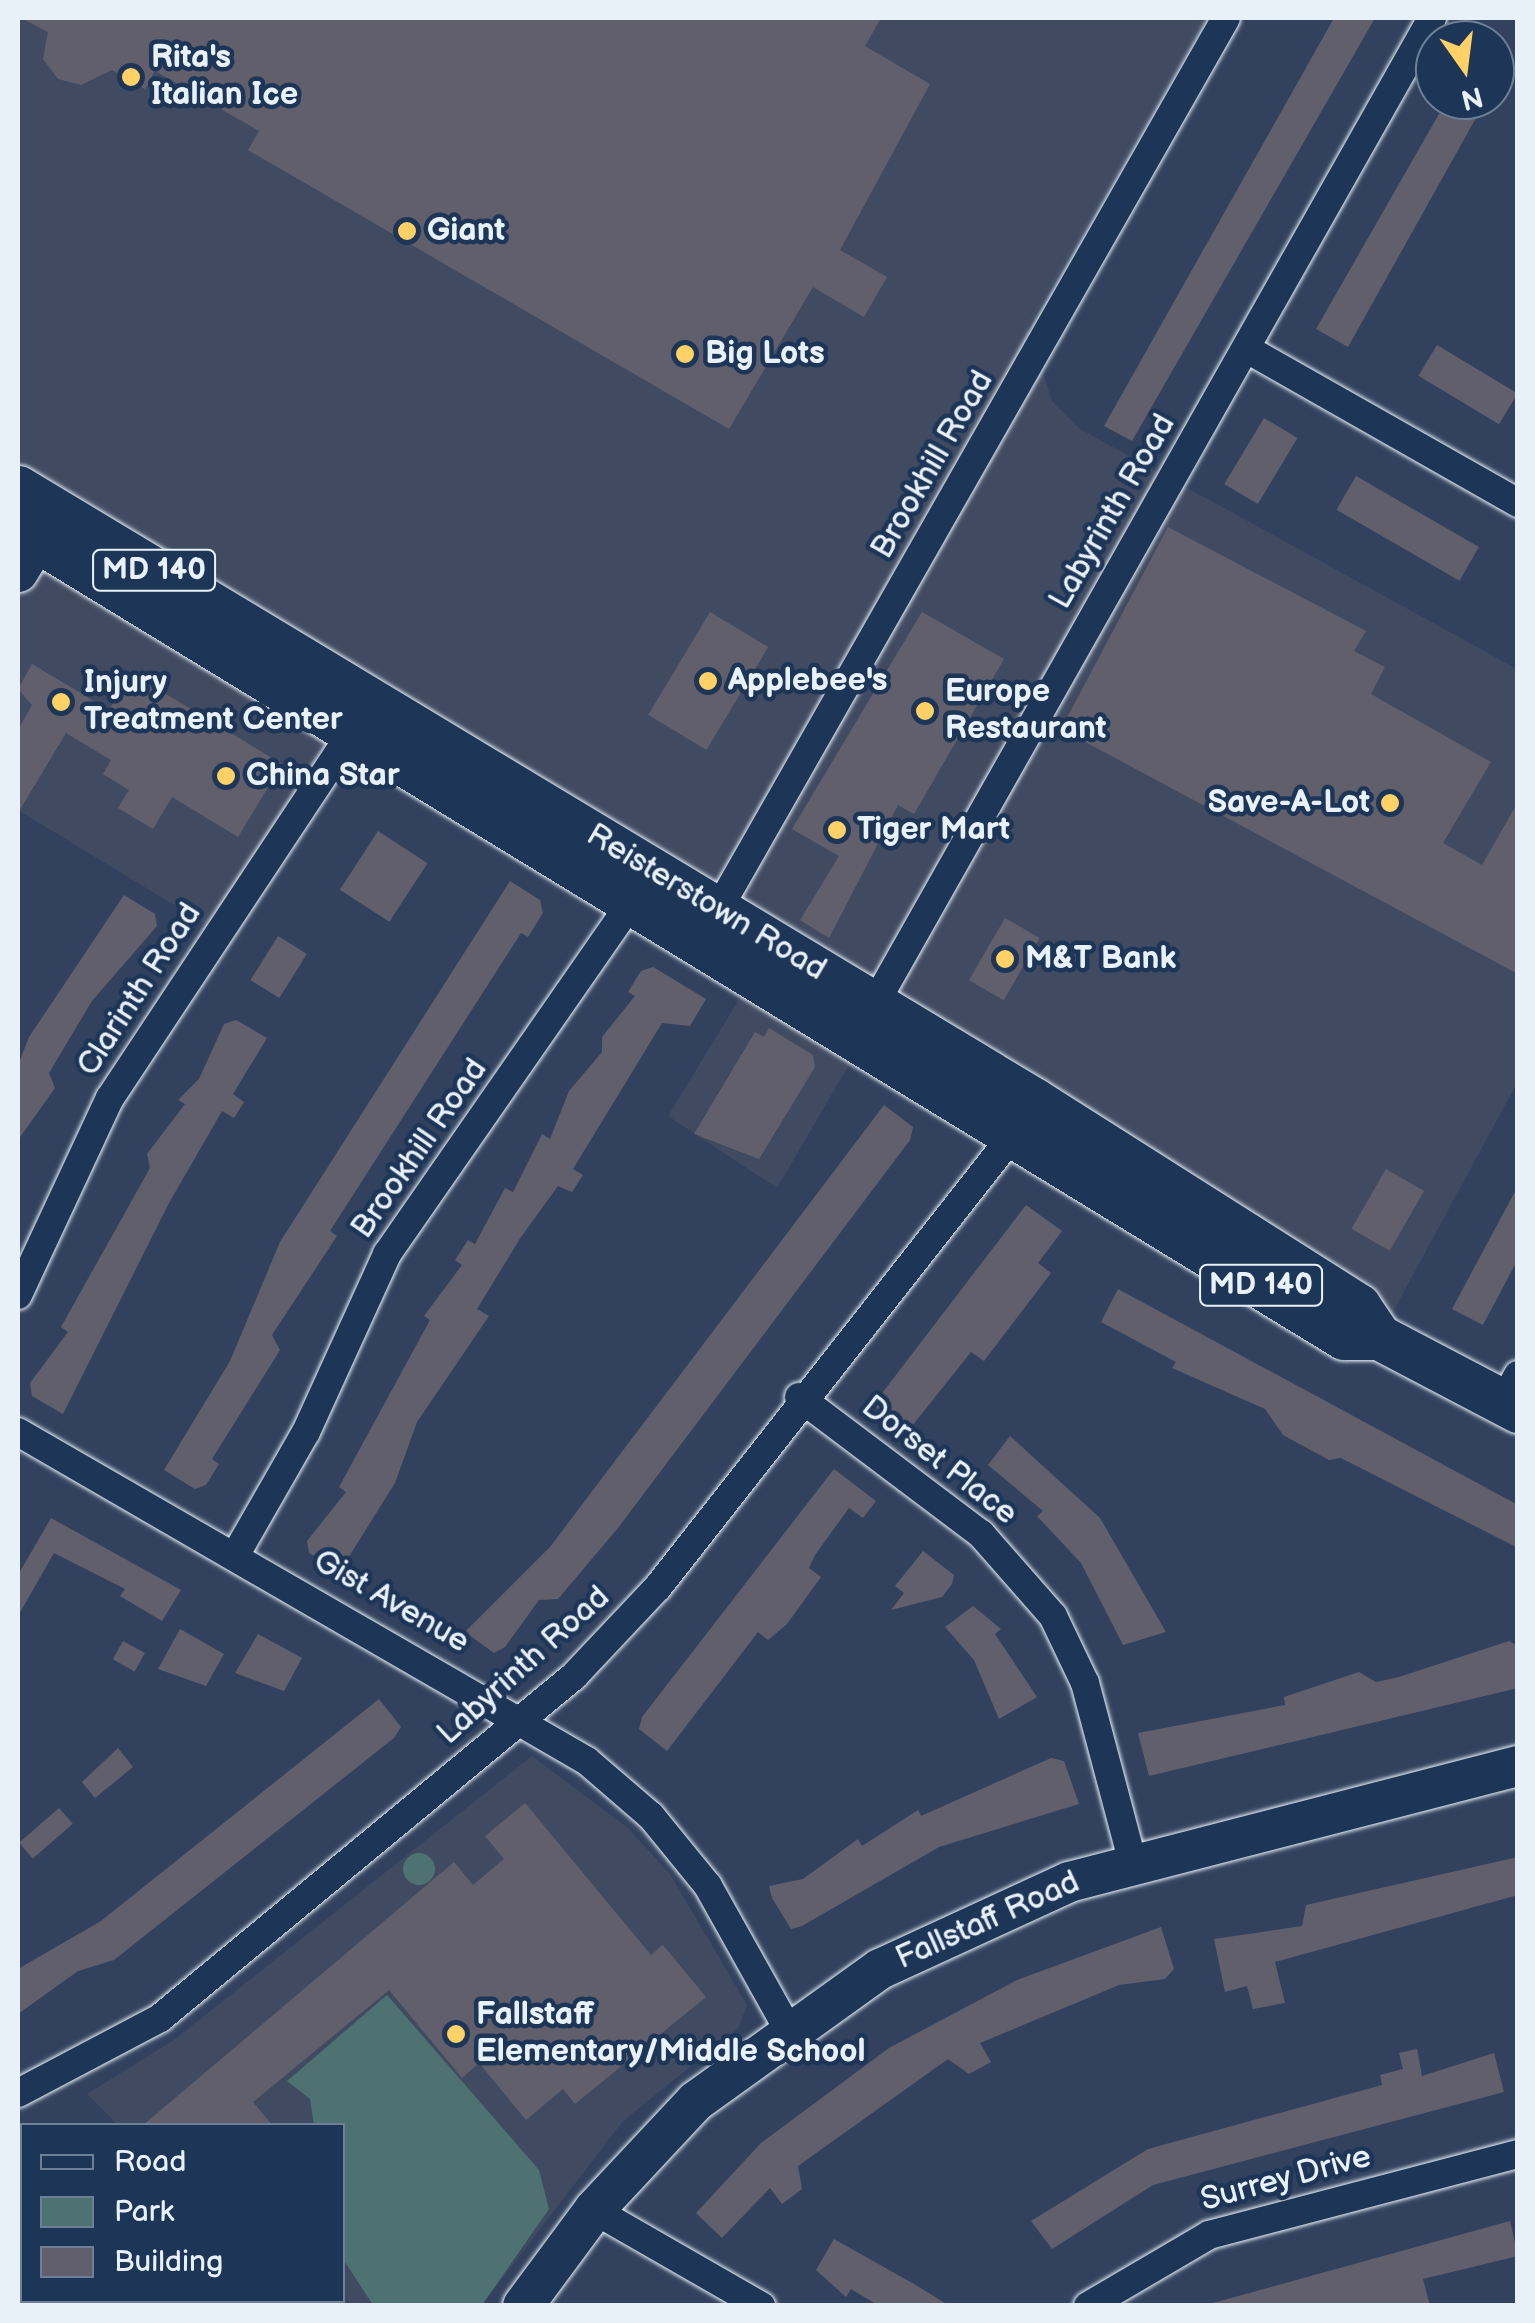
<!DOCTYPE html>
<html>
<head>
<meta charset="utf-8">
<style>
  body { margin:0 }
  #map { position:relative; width:1535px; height:2323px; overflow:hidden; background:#32425e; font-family:"Balsamiq Sans",sans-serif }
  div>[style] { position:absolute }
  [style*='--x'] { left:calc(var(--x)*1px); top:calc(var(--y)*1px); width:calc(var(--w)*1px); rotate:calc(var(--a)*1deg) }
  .built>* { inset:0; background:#404b62 }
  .green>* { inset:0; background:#4e7172 }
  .round { border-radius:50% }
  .building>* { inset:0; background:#625f6d; transform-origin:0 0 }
  .roads { filter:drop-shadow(0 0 2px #e8f1f8) drop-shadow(0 0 2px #e8f1f8) }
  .street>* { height:28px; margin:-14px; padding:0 14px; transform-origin:14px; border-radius:14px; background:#1d3557 }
  .secondary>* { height:40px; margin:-20px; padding:0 20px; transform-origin:20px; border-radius:20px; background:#1d3557 }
  .primary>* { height:45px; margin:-22.5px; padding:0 22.5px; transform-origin:22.5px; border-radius:22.5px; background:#1d3557 }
  .dots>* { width:28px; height:28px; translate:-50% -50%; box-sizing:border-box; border:5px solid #1d3557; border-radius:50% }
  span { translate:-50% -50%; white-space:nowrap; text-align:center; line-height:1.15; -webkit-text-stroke:9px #1d3557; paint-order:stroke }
  .shield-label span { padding:2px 8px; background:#1d3557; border:2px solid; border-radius:8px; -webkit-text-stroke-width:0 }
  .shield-label { font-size:30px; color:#e8f1f8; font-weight:700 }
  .poi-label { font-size:32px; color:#e8f1f8; font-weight:700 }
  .left { translate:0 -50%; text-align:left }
  .right { translate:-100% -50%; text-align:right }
  .street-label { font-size:32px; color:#e8f1f8 }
  .frame { position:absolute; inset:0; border:20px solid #e8f1f8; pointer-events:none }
  .legend { position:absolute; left:20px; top:2123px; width:325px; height:180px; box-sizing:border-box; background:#1d3557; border:2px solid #6e8097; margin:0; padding:12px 18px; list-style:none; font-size:30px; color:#e8f1f8 }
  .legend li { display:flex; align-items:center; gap:20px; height:50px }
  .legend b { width:50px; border:2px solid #6e8097 }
  .north { position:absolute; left:1415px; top:20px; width:100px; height:100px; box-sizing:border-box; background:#1d3557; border:2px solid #6e8097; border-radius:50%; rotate:166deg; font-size:28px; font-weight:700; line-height:40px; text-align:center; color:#e8f1f8 }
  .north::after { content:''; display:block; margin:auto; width:35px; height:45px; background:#ffd166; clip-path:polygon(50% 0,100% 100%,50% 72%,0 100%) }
</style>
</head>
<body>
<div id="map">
  <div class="built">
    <div style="clip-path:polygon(18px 18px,1207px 18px,1028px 327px,1052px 401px,1080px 429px,1517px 669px,1517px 1083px,1382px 1332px,871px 1027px,777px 1188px,668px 1116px,751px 980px,350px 719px,220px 933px,18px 810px)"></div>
    <div style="clip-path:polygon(532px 1756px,628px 1828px,670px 1874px,747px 2005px,738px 2028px,623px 2121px,482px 2305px,275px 2305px,342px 2300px,342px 2126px,118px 2125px,87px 2094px,174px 2040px)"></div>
  </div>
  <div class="green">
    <div class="round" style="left:403px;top:1853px;width:32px;height:32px"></div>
    <div style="clip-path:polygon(387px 1995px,539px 2170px,549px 2209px,482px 2305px,373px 2305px,343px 2259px,342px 2126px,314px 2125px,310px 2099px,287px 2081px)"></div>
  </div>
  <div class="building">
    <div style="clip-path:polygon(21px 18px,881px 18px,865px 46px,930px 84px,840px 250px,887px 277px,864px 317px,813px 287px,729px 429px,248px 150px,259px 131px,155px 71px,145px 89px,112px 70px,81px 85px,58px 79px,43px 59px,48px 32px)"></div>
    <div style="clip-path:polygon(1334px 18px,1375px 18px,1132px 441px,1104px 426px)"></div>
    <div style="clip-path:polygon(1447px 100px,1486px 100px,1348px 347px,1316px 329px)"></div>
    <div style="left:1437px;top:345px;width:94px;height:36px;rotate:31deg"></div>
    <div style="left:1264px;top:418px;width:39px;height:77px;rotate:31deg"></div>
    <div style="left:1356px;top:476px;width:142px;height:39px;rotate:30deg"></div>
    <div style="clip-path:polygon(1168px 527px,1366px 631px,1354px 651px,1385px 667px,1371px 694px,1491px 762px,1443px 843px,1482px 865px,1518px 802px,1518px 974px,1061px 729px)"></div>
    <div style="left:710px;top:612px;width:68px;height:120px;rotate:31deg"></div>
    <div style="clip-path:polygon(922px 612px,1004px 659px,914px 814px,898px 805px,829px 938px,800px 920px,839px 856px,792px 829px)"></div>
    <div style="clip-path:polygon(32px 664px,109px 710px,131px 673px,282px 764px,238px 837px,172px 797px,153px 829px,118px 808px,129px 790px,103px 774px,111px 760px,66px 733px,18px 813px,18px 730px,32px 705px,18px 689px)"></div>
    <div style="left:378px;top:831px;width:59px;height:70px;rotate:33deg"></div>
    <div style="clip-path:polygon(510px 881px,540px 900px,543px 913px,528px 937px,521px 933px,330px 1231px,337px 1236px,272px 1335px,280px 1350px,212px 1459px,219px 1464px,206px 1485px,195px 1489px,164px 1470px,230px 1361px,280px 1242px)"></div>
    <div style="clip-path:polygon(124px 895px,155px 914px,157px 926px,92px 1001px,49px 1073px,55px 1088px,18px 1140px,18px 1065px,29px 1037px)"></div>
    <div style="left:1005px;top:918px;width:40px;height:72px;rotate:30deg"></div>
    <div style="left:278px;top:936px;width:34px;height:52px;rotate:32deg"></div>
    <div style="clip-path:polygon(653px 967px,706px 999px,690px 1026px,662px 1023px,573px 1169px,583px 1175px,572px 1192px,558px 1186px,521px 1237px,477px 1309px,489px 1316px,417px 1422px,395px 1483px,340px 1571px,309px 1553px,307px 1541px,346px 1492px,339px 1487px,430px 1320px,424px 1316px,462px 1265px,455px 1260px,468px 1240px,475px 1244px,505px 1188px,513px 1192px,542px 1134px,550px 1139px,569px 1091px,602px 1052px,602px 1037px,635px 996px,628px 992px,641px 971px)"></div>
    <div style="clip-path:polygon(236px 1020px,267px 1038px,233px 1094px,244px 1102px,234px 1118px,222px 1111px,169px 1203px,63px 1414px,32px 1396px,30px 1383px,68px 1332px,61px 1327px,150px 1168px,147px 1154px,185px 1104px,178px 1100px,199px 1079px,224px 1024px)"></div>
    <div style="clip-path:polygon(769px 1028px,813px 1055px,815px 1067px,759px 1159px,694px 1134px,755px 1032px,764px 1037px)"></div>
    <div style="clip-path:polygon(884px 1105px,913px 1127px,910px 1140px,618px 1528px,558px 1599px,539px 1600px,505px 1647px,494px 1653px,465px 1632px,550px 1547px)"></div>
    <div style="left:1386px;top:1169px;width:44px;height:69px;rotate:30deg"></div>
    <div style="clip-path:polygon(1518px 1186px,1518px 1259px,1483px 1325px,1452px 1309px)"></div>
    <div style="clip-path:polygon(1026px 1205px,1062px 1231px,1038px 1263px,1051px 1273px,984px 1361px,971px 1352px,908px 1431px,873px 1405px)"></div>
    <div style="clip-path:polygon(1118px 1289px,1518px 1505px,1518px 1548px,1341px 1458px,1329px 1460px,1283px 1435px,1265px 1409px,1172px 1368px,1176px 1362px,1101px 1322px)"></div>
    <div style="clip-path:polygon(1010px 1436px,1100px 1518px,1166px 1632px,1123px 1645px,1081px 1563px,1037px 1516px,1043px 1511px,988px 1465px)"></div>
    <div style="clip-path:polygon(834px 1469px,876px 1501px,863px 1518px,849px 1508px,815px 1555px,809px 1568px,821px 1577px,787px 1624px,768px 1640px,758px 1632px,667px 1751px,639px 1729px,642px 1717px)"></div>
    <div style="clip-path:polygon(51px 1518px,181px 1590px,162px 1621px,120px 1596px,125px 1589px,54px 1553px,18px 1616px,18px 1575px)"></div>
    <div style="clip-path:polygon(923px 1551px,954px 1575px,952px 1584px,942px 1597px,891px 1610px,904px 1593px,895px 1586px)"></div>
    <div style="clip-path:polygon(973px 1606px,1001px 1629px,995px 1634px,1037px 1697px,999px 1719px,974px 1660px,945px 1627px)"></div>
    <div style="clip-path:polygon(180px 1629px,224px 1654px,206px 1686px,158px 1669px)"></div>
    <div style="clip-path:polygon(258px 1634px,302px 1658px,284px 1691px,235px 1673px)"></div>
    <div style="left:123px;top:1641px;width:25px;height:21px;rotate:29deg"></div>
    <div style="clip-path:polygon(1509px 1641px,1518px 1646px,1518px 1688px,1149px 1776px,1138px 1733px,1285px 1705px,1284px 1697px,1359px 1672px,1376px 1682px,1399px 1677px)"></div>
    <div style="clip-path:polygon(379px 1699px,401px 1727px,394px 1738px,114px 1960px,78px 1971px,18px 2014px,18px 1969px,101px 1921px)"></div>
    <div style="clip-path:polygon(118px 1748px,133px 1767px,95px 1798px,82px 1782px)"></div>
    <div style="clip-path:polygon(1051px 1758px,1064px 1761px,1079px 1804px,939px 1847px,802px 1926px,791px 1929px,772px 1898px,769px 1886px,803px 1879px,858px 1839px,862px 1846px,918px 1810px,921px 1816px)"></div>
    <div style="clip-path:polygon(525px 1803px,651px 1955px,663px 1945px,706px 1997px,575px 2104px,563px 2089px,526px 2120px,479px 2063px,462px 2078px,389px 1990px,253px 2102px,273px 2126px,142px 2126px,454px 1862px,473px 1885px,504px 1859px,485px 1836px)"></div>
    <div style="left:59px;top:1808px;width:21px;height:53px;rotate:49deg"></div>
    <div style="clip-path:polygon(1518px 1857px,1518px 1895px,1275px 1962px,1285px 2003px,1253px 2009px,1247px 1986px,1225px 1992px,1214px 1939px,1302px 1926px,1306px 1905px)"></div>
    <div style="clip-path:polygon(1161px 1927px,1174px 1969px,1165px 1979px,1119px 1985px,980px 2043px,991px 2062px,969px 2074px,948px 2059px,798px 2166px,802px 2189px,782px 2204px,770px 2188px,722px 2238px,696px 2213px,761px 2143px,889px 2048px,1017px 1980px)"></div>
    <div style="clip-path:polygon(1417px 2049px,1422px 2076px,1494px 2053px,1504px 2092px,1153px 2185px,1052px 2249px,1031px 2221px,1148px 2149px,1382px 2085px,1380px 2075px,1403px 2069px,1399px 2053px)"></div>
    <div style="clip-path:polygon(1510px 2221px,1518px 2256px,1423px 2279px,1430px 2306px,1202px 2306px)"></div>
    <div style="clip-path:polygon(834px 2239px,914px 2284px,950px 2306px,879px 2306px,851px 2289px,846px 2297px,816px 2270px)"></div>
  </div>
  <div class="roads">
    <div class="street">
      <div style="--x:1247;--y:349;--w:312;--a:29.6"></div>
      <div style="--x:711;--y:922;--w:1040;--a:-60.33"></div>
      <div style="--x:869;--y:1014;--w:1144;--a:-60.52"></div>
      <div style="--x:18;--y:1295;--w:217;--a:-65"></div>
      <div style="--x:110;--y:1098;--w:432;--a:-56.5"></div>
      <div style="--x:799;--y:1397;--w:228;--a:37"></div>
      <div style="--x:981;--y:1534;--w:109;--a:48.7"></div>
      <div style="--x:1053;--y:1616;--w:74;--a:64.5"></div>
      <div style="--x:1085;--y:1683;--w:187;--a:75.1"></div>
      <div style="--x:1503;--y:1402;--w:31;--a:-61"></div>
      <div style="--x:18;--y:1432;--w:657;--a:30.04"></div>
      <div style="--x:587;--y:1761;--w:84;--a:40.7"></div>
      <div style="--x:651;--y:1816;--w:90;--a:50.8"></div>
      <div style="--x:708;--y:1886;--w:164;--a:60.8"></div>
      <div style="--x:236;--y:1554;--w:141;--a:-60.2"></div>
      <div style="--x:306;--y:1432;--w:196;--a:-65.5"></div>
      <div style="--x:387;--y:1254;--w:425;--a:-55.2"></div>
      <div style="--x:18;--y:2093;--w:161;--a:-27.8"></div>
      <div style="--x:160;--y:2018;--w:537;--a:-39.56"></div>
      <div style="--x:574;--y:1676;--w:122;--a:-46.7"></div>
      <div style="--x:658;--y:1587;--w:575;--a:-51.85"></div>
      <div style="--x:594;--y:2210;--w:193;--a:29.9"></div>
      <div style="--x:1088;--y:2306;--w:140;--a:-30.4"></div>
      <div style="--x:1209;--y:2235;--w:319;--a:-14.7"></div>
    </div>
    <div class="secondary">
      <div style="--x:18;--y:572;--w:69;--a:-58.6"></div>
      <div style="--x:523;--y:2306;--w:119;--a:-53.5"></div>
      <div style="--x:594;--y:2210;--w:149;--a:-46.9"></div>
      <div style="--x:696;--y:2101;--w:226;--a:-35.7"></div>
      <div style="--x:880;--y:1969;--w:208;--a:-24.7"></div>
      <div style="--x:1069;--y:1882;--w:464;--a:-14.5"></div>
    </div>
    <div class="primary">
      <div style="--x:18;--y:488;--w:1187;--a:31.08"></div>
      <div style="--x:1035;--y:1101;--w:383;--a:32.4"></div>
      <div style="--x:1358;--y:1306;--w:37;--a:56"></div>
      <div style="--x:1379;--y:1337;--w:157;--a:27.7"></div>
      <div style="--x:18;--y:528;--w:1553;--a:31.39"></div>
      <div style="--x:1344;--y:1337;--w:35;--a:0"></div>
    </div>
  </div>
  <div class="dots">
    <div style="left:131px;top:77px;background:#ffd166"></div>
    <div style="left:407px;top:231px;background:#ffd166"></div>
    <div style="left:685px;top:354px;background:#ffd166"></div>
    <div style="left:708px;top:681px;background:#ffd166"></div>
    <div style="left:61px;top:702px;background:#ffd166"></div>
    <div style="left:925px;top:711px;background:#ffd166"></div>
    <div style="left:226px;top:776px;background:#ffd166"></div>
    <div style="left:1390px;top:803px;background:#ffd166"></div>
    <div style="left:837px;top:830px;background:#ffd166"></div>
    <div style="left:1005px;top:959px;background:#ffd166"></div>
    <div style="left:456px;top:2034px;background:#ffd166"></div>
  </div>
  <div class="shield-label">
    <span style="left:154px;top:570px">MD 140</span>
    <span style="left:1261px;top:1285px">MD 140</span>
  </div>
  <div class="poi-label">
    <span class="left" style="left:151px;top:77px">Rita's<br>Italian Ice</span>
    <span class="left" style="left:427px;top:231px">Giant</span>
    <span class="left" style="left:705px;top:354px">Big Lots</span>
    <span class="left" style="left:728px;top:681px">Applebee's</span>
    <span class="left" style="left:84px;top:702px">Injury<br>Treatment Center</span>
    <span class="left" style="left:945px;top:711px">Europe<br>Restaurant</span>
    <span class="left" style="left:246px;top:776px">China Star</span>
    <span class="right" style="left:1370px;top:803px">Save-A-Lot</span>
    <span class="left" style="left:857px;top:830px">Tiger Mart</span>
    <span class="left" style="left:1025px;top:959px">M&amp;T Bank</span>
    <span class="left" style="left:476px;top:2034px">Fallstaff<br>Elementary/Middle School</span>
  </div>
  <div class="street-label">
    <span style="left:933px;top:465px;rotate:-60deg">Brookhill Road</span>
    <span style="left:1113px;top:512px;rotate:-60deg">Labyrinth Road</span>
    <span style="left:706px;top:903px;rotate:31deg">Reisterstown Road</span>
    <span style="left:140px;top:990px;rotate:-57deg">Clarinth Road</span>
    <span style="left:420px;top:1149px;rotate:-55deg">Brookhill Road</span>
    <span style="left:939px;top:1461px;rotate:38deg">Dorset Place</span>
    <span style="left:391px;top:1602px;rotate:30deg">Gist Avenue</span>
    <span style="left:524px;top:1666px;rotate:-42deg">Labyrinth Road</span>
    <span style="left:988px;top:1921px;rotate:-24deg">Fallstaff Road</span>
    <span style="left:1286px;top:2179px;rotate:-15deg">Surrey Drive</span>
  </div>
  <div class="frame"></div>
  <ul class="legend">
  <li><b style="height:12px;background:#1d3557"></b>Road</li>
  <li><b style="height:28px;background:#4e7172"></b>Park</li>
  <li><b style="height:28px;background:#625f6d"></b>Building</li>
  </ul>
  <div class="north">N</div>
</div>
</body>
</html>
